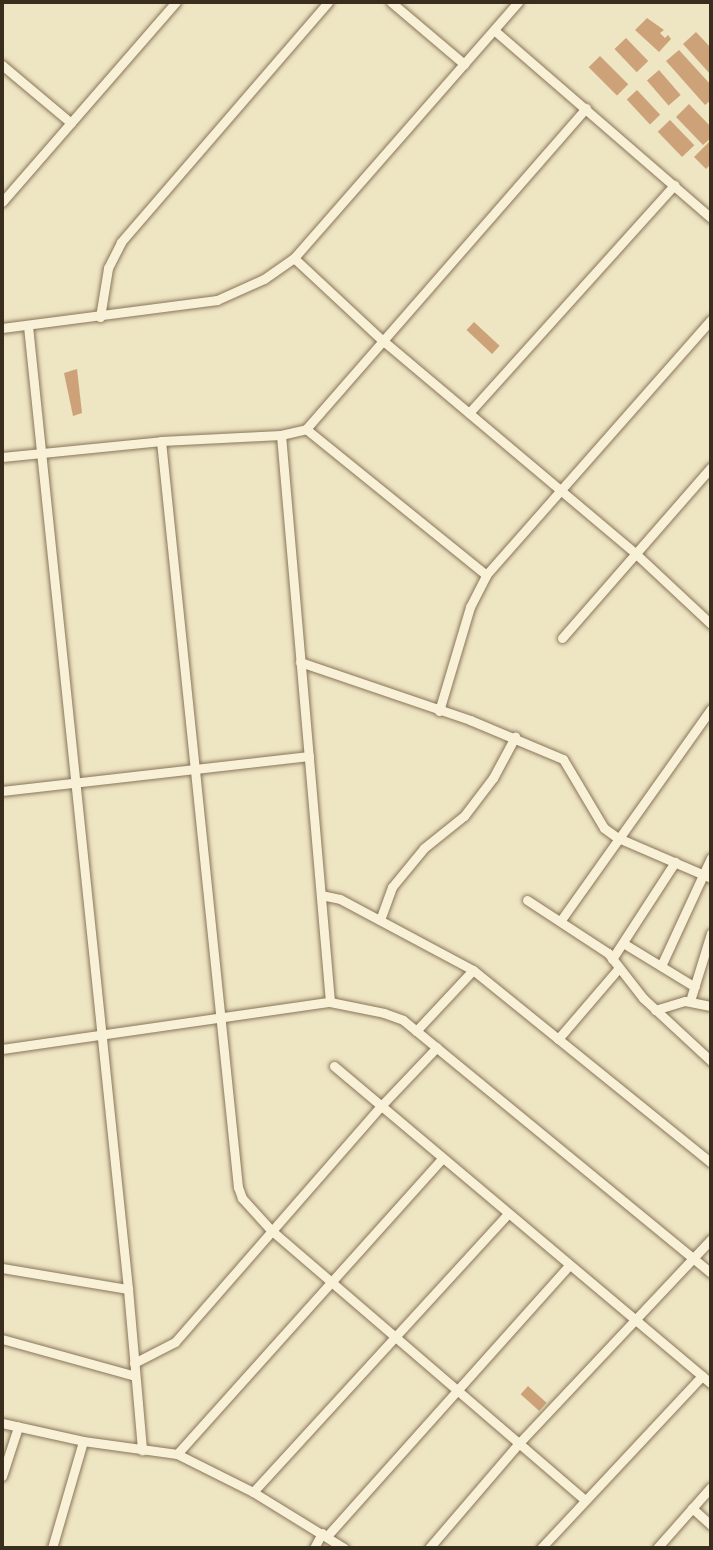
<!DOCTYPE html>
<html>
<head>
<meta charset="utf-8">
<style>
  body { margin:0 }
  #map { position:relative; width:713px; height:1550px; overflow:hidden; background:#eee5c3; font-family:"Roboto Serif",serif }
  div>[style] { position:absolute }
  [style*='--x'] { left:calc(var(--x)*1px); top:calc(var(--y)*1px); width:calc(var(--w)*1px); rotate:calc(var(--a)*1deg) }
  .building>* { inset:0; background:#cda279; transform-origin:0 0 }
  .roads { filter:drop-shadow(0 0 2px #89765a) drop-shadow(0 0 2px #89765a) }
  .minor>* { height:9px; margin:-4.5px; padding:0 4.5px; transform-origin:4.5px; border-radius:4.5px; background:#f9f1d7 }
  span { translate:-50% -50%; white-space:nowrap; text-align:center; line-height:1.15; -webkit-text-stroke:6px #f6eed3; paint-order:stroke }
  .frame { position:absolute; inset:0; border:4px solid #392d1e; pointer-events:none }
</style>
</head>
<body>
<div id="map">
  <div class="building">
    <div style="clip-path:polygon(647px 18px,664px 30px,660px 33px,665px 38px,668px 35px,671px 39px,659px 52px,635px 30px)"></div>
    <div style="clip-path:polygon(696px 32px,711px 48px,711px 75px,683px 44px)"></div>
    <div style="left:626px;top:38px;width:32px;height:16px;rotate:46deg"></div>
    <div style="clip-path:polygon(679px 50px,711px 85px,711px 100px,705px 105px,666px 61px)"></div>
    <div style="left:600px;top:56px;width:40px;height:16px;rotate:45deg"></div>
    <div style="left:659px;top:70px;width:33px;height:16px;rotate:49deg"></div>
    <div style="left:637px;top:90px;width:34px;height:14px;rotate:47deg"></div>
    <div style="clip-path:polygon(689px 104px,711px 127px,711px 138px,703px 145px,676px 117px)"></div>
    <div style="left:670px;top:120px;width:35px;height:17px;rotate:46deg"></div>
    <div style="clip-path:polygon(711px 140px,711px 164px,706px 169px,694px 157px)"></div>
    <div style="left:474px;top:322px;width:35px;height:11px;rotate:43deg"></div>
    <div style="clip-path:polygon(77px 369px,82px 413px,73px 416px,64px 373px)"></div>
    <div style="left:528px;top:1386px;width:25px;height:11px;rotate:42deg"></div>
  </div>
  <div class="roads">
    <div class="minor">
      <div style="--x:391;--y:2;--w:96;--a:40.3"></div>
      <div style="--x:494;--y:30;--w:287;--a:40.9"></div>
      <div style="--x:2;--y:65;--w:90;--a:40"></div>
      <div style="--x:2;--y:202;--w:265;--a:-49"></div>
      <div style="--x:294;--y:258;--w:119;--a:43"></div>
      <div style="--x:381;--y:339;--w:332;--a:40.1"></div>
      <div style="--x:635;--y:553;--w:104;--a:43.1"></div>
      <div style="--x:100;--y:317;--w:50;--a:-80.7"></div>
      <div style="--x:108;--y:268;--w:29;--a:-63"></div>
      <div style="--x:121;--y:242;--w:317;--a:-49.2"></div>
      <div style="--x:28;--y:326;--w:968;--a:84.07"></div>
      <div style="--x:128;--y:1289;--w:162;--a:85"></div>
      <div style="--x:2;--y:328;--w:217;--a:-7.4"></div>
      <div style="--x:217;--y:300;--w:51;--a:-24.1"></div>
      <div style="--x:264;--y:279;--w:37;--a:-35"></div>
      <div style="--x:294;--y:258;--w:340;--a:-48.8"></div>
      <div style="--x:469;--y:413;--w:307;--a:-48"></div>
      <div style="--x:306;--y:429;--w:232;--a:39"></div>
      <div style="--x:281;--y:435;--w:569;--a:85.06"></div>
      <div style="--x:161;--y:441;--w:750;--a:84.11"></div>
      <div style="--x:238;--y:1187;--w:12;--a:70"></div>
      <div style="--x:242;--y:1198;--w:43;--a:47.8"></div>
      <div style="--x:271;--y:1230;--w:414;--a:40.7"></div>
      <div style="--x:2;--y:457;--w:160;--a:-5.7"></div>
      <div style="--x:161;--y:441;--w:120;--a:-2.9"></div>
      <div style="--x:281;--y:435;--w:26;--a:-13"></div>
      <div style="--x:306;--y:429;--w:426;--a:-48.9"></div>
      <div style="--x:562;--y:638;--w:227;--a:-48.9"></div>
      <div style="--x:300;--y:662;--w:180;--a:18.8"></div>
      <div style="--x:470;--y:720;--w:101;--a:22.8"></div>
      <div style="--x:563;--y:759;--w:80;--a:59.3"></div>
      <div style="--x:604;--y:828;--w:17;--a:36"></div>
      <div style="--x:618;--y:838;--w:101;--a:23.3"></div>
      <div style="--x:439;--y:711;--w:109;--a:-73.4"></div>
      <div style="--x:470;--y:607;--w:36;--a:-63"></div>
      <div style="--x:486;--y:575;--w:340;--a:-48.6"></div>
      <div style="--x:2;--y:791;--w:309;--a:-6.5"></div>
      <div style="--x:321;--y:895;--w:19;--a:12"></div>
      <div style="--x:340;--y:899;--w:151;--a:28.1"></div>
      <div style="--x:473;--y:970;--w:306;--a:39"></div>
      <div style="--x:527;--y:900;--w:97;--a:33.2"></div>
      <div style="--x:608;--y:953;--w:57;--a:52.1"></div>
      <div style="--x:643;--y:998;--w:93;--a:42.8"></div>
      <div style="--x:380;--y:920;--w:35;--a:-70"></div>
      <div style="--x:392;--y:887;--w:50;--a:-50.6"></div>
      <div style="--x:424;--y:848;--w:51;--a:-38.7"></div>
      <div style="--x:464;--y:816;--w:48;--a:-52.7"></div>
      <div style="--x:493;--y:778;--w:47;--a:-61.8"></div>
      <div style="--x:561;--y:920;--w:259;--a:-54.6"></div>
      <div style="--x:623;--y:943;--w:84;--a:31.4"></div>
      <div style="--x:612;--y:959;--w:116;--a:-57"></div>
      <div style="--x:661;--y:966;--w:119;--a:-65.2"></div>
      <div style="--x:690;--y:1001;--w:71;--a:-72.8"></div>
      <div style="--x:655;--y:1010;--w:31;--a:-17"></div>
      <div style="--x:685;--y:1001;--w:26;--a:11"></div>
      <div style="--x:416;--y:1031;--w:83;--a:-46.9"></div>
      <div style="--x:558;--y:1039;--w:92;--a:-49.4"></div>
      <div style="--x:2;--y:1049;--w:331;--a:-8.2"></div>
      <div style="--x:330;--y:1002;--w:55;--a:11.5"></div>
      <div style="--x:384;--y:1013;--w:20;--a:20"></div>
      <div style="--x:403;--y:1020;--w:399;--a:39.4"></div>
      <div style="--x:334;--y:1066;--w:493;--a:40.1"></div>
      <div style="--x:2;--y:1268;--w:128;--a:9.5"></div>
      <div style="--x:2;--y:1339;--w:138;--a:15.5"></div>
      <div style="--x:134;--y:1363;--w:46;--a:-27.1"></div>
      <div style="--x:175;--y:1342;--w:313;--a:-48.9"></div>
      <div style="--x:381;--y:1106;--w:81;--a:-46.5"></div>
      <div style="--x:2;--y:1423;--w:83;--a:12.5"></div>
      <div style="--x:83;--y:1441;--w:95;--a:7.9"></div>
      <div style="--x:177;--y:1454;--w:85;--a:26.6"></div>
      <div style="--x:253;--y:1492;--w:107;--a:31.6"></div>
      <div style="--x:177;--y:1454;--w:397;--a:-48.1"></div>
      <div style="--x:2;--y:1476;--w:52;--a:-71.9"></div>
      <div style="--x:253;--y:1492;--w:377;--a:-47.5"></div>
      <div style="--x:692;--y:1508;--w:25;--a:42"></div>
      <div style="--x:327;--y:1536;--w:362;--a:-48.2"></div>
      <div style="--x:52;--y:1548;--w:111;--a:-73.8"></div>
      <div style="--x:314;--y:1548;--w:17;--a:-62"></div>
      <div style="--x:429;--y:1548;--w:140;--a:-49.4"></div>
      <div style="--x:520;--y:1442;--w:279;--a:-46.7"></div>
      <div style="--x:541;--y:1548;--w:236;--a:-46.9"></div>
      <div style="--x:657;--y:1548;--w:81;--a:-48.5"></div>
    </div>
  </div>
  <div class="frame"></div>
</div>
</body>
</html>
